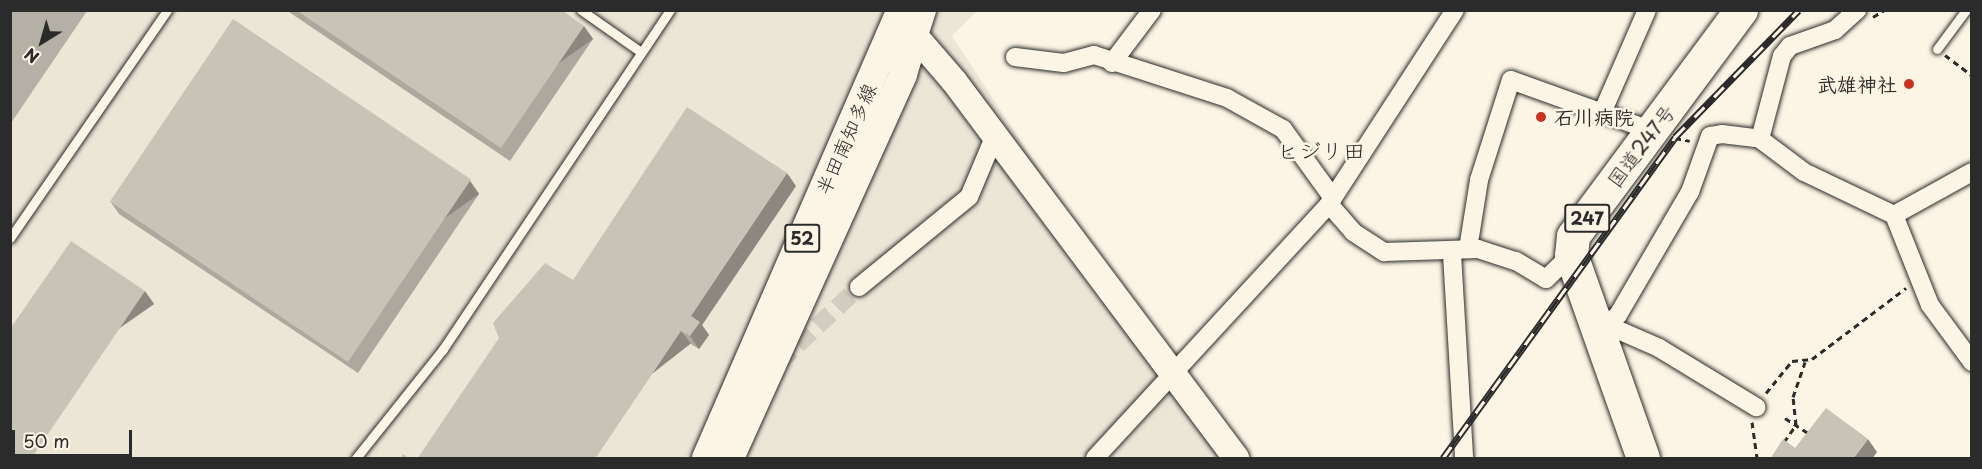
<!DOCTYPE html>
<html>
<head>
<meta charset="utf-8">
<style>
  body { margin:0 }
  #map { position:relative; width:1982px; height:469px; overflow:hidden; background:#fcf5e5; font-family:"Playpen Sans","Klee One",sans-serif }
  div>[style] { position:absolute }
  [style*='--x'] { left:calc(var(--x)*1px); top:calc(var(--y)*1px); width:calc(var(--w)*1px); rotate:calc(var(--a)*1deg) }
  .built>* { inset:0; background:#ece6d7 }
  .water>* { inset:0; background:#b4b0a5 }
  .street-tunnel>* { height:18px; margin-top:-9px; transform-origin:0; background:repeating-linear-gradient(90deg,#d2cdc0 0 18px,transparent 0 27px) }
  .path>* { height:3px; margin-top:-1.5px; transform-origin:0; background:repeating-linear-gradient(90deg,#2b2b2b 0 6px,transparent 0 10.5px) }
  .roads { filter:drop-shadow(0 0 2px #2b2b2b) drop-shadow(0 0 2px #2b2b2b) }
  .lane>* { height:9px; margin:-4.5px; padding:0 4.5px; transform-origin:4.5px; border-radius:4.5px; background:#fcf5e5 }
  .street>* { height:18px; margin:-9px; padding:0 9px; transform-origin:9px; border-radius:9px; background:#fcf5e5 }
  .secondary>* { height:26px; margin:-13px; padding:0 13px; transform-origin:13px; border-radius:13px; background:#fcf5e5 }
  .primary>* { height:28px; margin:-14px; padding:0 14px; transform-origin:14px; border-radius:14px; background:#fcf5e5 }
  .highway>* { height:33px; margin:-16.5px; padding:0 16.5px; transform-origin:16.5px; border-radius:16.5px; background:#fcf5e5 }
  .rail>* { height:7px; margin-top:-3.5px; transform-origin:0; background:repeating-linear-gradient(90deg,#fcf5e5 0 14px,#2b2b2b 0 28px); box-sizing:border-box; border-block:2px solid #2b2b2b }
  .wall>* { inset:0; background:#aca89d }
  .shaded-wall>* { inset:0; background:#8c8880; transform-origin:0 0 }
  .building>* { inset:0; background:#c8c3b7; transform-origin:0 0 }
  .dots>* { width:16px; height:16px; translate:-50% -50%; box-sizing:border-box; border:3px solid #fcf5e5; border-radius:50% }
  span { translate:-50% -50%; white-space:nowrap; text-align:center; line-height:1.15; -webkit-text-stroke:5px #fcf5e5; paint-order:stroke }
  .shield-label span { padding:2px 4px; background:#fcf5e5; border:2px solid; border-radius:4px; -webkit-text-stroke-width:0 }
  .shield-label { font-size:18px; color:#2b2b2b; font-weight:700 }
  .poi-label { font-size:20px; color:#2b2b2b; font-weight:700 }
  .right { translate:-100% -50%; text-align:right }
  .left { translate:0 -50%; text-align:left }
  .street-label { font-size:20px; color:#2b2b2b }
  .quarter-label { font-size:22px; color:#2b2b2b }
  .frame { position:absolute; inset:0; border:12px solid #2b2b2b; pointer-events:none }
  .north { position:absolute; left:12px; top:12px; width:60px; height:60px; -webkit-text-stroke:4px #fcf5e5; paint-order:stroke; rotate:217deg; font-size:16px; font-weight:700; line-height:24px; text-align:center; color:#2b2b2b }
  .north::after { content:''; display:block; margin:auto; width:21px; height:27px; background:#2b2b2b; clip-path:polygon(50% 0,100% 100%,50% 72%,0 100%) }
  .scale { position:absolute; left:12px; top:430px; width:120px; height:27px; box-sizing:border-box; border:3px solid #2b2b2b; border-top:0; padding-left:8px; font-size:18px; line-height:21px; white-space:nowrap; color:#2b2b2b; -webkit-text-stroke:4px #fcf5e5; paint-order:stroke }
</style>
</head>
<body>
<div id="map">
  <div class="built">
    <div style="clip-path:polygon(80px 10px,977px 11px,952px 36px,1228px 458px,11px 458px,11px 112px)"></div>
  </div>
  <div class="water">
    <div style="clip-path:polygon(11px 10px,87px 11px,11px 123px,10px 11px)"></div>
  </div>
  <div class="street-tunnel">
    <div style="--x:778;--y:363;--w:111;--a:-43.2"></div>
  </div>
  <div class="path">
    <div style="--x:1873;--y:17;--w:13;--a:-32"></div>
    <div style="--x:1945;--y:55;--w:34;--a:37"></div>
    <div style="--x:1675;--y:138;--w:15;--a:11"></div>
    <div style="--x:1766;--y:393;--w:41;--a:-50.9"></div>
    <div style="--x:1792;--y:361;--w:20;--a:-6"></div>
    <div style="--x:1812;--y:359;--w:118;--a:-37.1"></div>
    <div style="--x:1785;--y:418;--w:27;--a:33"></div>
    <div style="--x:1752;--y:422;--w:36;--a:82"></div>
    <div style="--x:1784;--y:442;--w:21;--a:-55"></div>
    <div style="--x:1796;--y:425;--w:28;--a:-96"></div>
    <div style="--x:1793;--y:397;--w:37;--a:-71"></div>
  </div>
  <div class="roads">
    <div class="lane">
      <div style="--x:581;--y:10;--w:73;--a:35"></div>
      <div style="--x:1937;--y:49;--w:49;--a:-53.4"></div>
      <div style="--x:10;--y:238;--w:277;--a:-55.4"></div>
      <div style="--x:356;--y:458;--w:139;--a:-51.4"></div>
      <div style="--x:443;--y:349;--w:408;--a:-56.2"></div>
    </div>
    <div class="street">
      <div style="--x:1015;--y:57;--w:49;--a:7"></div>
      <div style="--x:1064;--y:63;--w:31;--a:-15"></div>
      <div style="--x:1094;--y:55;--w:140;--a:17.9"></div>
      <div style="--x:1227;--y:98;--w:64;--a:29"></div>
      <div style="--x:1283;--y:129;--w:85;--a:54.1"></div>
      <div style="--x:1112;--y:63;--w:66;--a:-53"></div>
      <div style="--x:1602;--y:113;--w:112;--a:-66.4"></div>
      <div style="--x:1760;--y:139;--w:86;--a:-75.2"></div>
      <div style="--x:1782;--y:56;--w:13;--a:-51"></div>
      <div style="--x:1790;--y:46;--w:48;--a:-19.6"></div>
      <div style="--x:1835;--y:30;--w:30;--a:-42"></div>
      <div style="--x:1329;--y:204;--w:37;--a:49"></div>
      <div style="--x:1353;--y:232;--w:37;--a:33"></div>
      <div style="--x:1384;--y:252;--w:94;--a:-1.8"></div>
      <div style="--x:1478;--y:249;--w:40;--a:18"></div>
      <div style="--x:1516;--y:261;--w:35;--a:31"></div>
      <div style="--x:1546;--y:279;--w:35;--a:-44"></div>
      <div style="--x:1894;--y:215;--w:89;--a:-28.9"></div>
      <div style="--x:1468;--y:249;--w:70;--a:-80.9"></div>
      <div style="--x:1479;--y:180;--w:105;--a:-72.3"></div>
      <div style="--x:1511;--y:80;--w:151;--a:19.8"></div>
      <div style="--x:1452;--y:254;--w:204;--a:86.6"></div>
      <div style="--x:859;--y:287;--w:142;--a:-39.3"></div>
      <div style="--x:969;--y:197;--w:67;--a:-67.2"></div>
      <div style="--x:1609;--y:326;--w:55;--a:23.7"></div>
      <div style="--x:1659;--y:348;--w:114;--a:31.3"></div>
      <div style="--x:1599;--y:330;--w:24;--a:-38"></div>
      <div style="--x:1618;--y:315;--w:143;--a:-59.7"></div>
      <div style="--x:1690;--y:192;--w:59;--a:-70.3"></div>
      <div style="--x:1710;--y:136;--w:12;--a:-9"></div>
      <div style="--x:1722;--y:134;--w:38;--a:7"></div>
      <div style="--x:1760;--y:139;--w:55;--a:36.9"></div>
      <div style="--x:1804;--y:172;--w:100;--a:25.5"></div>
      <div style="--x:1894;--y:215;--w:97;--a:68.2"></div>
      <div style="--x:1930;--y:305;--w:71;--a:53.6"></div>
      <div style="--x:1095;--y:458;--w:345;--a:-47.3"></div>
      <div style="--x:1329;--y:204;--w:231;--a:-57"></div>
    </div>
    <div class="secondary">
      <div style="--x:903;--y:22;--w:78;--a:49.2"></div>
      <div style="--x:954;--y:81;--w:471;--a:53.2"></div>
      <div style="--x:915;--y:35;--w:26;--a:-72"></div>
    </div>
    <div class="primary">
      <div style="--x:706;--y:458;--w:481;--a:-66.5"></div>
      <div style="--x:730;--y:458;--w:421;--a:-65.7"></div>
      <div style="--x:903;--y:74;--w:41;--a:-72.9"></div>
    </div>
    <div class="highway">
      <div style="--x:1643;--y:458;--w:215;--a:-109.5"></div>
      <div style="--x:1571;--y:255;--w:19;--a:-84"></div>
      <div style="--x:1573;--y:236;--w:282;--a:-53.4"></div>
    </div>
  </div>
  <div class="rail">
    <div style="--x:1443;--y:458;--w:396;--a:-54.1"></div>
    <div style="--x:1675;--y:137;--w:177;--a:-45.7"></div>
  </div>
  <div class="wall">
    <div style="clip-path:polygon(286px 10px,562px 10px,593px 39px,510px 161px)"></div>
    <div style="clip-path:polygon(470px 181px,479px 194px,358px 373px,119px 214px,110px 201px)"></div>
    <div style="clip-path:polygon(796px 186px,702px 325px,709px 335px,699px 349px,691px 344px,573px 280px)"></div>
  </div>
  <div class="shaded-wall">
    <div style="left:584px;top:26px;width:16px;height:148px;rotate:55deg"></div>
    <div style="clip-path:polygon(787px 173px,796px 186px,702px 325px,709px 335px,699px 349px,690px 336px,691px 316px)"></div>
    <div style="left:470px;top:181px;width:16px;height:216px;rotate:55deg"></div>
    <div style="left:145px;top:291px;width:16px;height:203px;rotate:55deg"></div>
    <div style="left:681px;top:331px;width:16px;height:154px;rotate:52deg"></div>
    <div style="clip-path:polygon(1868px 439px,1877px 452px,1872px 459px,1853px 459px)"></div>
  </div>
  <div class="building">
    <div style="clip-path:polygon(296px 10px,562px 10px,584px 26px,501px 148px)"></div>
    <div style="left:233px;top:19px;width:287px;height:220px;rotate:34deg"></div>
    <div style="clip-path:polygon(687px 107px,787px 173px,691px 316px,700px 322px,690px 336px,681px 331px,595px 459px,417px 459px,499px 338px,493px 323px,545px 263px,573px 280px)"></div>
    <div style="clip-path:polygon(71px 241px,145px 291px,31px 459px,10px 459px,10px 329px)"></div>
    <div style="clip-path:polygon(1826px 408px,1868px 439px,1853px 459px,1770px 459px,1783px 439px,1795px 448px)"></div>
    <div style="clip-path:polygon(403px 454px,410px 459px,400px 459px)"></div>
  </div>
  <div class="dots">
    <div style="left:1909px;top:84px;background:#c8321e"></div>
    <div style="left:1541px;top:117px;background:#c8321e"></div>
  </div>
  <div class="shield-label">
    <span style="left:1587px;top:218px">247</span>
    <span style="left:802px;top:238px">52</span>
  </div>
  <div class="poi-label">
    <span class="right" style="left:1897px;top:84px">武雄神社</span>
    <span class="left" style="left:1554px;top:117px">石川病院</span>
  </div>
  <div class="street-label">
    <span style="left:846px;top:139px;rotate:-66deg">半田南知多線</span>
    <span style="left:1641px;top:146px;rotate:-53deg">国道247号</span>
  </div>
  <div class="quarter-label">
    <span style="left:1321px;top:150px">ヒジリ田</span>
  </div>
  <div class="frame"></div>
  <div class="north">N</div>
  <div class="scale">50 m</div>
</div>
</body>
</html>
